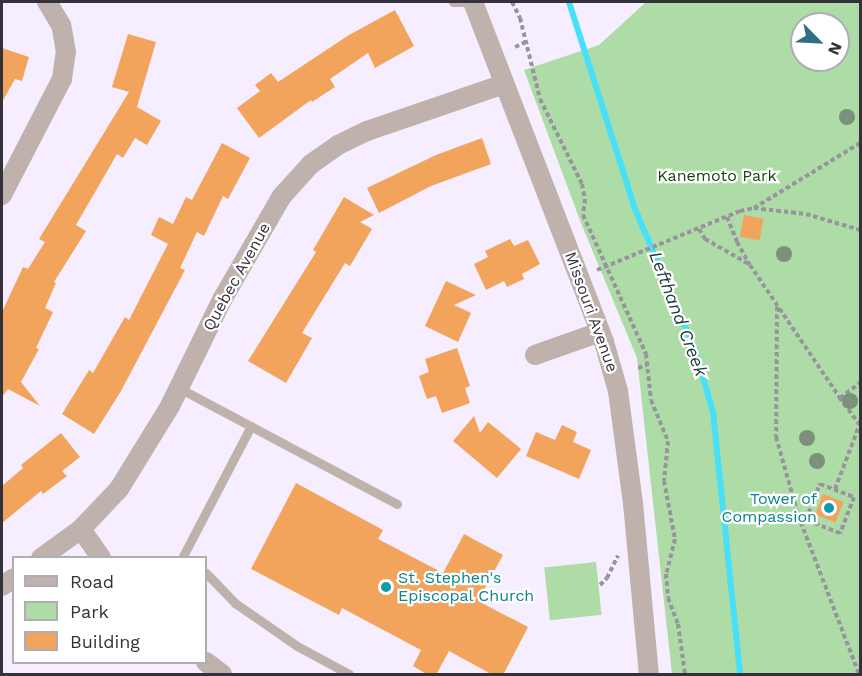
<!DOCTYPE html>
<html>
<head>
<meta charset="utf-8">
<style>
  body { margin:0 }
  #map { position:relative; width:862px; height:676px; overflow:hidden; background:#f6eefe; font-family:"Work Sans",sans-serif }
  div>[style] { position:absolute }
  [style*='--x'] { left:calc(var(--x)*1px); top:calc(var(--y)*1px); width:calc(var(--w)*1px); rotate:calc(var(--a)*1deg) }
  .green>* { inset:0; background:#aedca6; transform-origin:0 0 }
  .stream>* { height:6px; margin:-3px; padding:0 3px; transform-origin:3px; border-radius:3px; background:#47e0f8 }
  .building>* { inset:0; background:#f2a35c; transform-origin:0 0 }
  .path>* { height:4px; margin-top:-2px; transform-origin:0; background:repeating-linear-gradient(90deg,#9993a0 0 4.5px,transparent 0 7.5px) }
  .lane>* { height:9px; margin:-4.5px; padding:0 4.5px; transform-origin:4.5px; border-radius:4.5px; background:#bfb2ac }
  .street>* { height:20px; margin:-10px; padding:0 10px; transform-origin:10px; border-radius:10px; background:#bfb2ac }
  .trees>* { width:16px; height:16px; margin:-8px; border-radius:50%; background:#7c917c }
  .dots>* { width:16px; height:16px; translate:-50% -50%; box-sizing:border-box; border:3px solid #fff; border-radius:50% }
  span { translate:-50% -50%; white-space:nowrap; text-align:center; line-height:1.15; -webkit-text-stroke:4.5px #fff; paint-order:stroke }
  .park-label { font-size:16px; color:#184511 }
  .street-label { font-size:16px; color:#35313b }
  .culture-label { font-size:16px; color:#0d838f }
  .right { translate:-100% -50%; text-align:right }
  .left { translate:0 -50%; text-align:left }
  .water-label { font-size:18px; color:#223b3f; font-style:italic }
  .frame { position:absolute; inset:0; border:3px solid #35313b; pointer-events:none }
  .legend { position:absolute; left:12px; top:556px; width:195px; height:108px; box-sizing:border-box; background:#fff; border:2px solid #aeadb1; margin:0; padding:8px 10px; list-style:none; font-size:18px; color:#35313b }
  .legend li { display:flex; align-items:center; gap:12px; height:30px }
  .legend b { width:30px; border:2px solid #aeadb1 }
  .north { position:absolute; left:790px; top:12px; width:60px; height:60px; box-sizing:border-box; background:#fff; border:2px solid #aeadb1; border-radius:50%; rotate:114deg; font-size:16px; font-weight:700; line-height:24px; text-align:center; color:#35313b }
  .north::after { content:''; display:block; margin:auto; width:21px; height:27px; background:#2f6e83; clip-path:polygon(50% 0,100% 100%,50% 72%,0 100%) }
</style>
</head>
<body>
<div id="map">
  <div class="green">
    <div style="clip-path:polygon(evenodd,646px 2px,860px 2px,860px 674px,672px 674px,637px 358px,581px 223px,524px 70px,599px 45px,646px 2px,802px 24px,838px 24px,838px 60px,802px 60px,802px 24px)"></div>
    <div style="left:596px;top:562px;width:53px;height:52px;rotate:84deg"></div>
  </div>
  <div class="stream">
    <div style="--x:569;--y:2;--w:217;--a:72.3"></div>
    <div style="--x:635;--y:209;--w:153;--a:66.9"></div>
    <div style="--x:695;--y:350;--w:65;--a:73.8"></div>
    <div style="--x:713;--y:412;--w:263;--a:84.1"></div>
  </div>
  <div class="building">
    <div style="clip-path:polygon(395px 10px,414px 46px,375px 68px,368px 53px,330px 79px,335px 87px,312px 102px,311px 100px,259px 138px,237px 108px,260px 91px,255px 85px,271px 73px,278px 82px,349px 35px)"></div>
    <div style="clip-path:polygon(128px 34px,156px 42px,137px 107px,161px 121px,147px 145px,135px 138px,123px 158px,117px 154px,76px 225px,86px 231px,54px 282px,56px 283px,45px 308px,53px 312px,36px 348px,39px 349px,21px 382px,40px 406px,8px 389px,2px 397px,2px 312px,23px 267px,28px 269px,45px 242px,39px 239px,129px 92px,112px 87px)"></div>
    <div style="clip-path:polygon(2px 48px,29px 57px,22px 81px,15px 79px,2px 102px)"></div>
    <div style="clip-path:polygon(482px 138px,491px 164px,431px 186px,379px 213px,367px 188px,436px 155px)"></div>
    <div style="clip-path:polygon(222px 143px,250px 158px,228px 199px,223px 196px,204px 236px,197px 232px,180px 268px,185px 270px,121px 391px,94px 434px,62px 414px,89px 370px,93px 373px,125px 317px,129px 320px,168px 244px,151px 235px,159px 217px,173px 224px,186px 197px,192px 200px)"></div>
    <div style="clip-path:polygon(344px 197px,374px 215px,360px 222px,372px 229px,350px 266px,345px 263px,302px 333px,312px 338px,286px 383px,248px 361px,316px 252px,313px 250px)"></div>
    <div style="left:744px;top:215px;width:20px;height:22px;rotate:11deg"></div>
    <div style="clip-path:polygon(510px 239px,514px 246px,528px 240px,540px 264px,522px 274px,524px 279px,507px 287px,504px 281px,486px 290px,474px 264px,488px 257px,485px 251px)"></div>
    <div style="clip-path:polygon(446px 281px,476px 295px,454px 305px,471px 313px,458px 342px,425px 326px)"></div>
    <div style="clip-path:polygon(457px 348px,470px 386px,465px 388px,470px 403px,442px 413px,436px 396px,427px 399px,419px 376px,429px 372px,425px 359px)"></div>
    <div style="clip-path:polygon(474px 416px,480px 433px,488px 422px,521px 449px,497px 478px,453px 441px)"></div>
    <div style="clip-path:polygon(562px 425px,577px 432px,573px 442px,591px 450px,579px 479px,526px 456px,536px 432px,555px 440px)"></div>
    <div style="clip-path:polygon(61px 433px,80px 457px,62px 471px,67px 476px,43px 494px,41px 491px,2px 523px,2px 486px,23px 468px,21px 465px)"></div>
    <div style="clip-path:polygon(296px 483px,383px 530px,378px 539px,443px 573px,464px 534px,503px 555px,478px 601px,528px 627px,503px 675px,493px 675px,449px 651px,436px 675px,428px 675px,413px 666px,421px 650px,342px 608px,339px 615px,251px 569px)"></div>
    <div style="left:823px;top:494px;width:22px;height:22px;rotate:21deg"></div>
  </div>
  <div class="path">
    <div style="--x:512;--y:2;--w:18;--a:63"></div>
    <div style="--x:520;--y:18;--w:83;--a:76.1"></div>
    <div style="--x:540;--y:99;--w:95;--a:63.7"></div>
    <div style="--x:582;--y:184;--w:15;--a:79"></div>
    <div style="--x:585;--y:199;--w:16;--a:97"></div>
    <div style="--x:583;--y:215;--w:153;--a:65.6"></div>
    <div style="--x:646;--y:354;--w:46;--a:83.8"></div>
    <div style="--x:651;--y:400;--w:44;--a:67.5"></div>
    <div style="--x:668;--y:441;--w:40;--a:95.7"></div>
    <div style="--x:664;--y:481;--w:59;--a:79.3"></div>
    <div style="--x:675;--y:539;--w:36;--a:104"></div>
    <div style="--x:666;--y:574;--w:24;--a:85"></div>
    <div style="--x:668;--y:598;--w:28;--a:69"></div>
    <div style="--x:678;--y:624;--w:50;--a:82"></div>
    <div style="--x:515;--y:47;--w:12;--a:-24"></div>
    <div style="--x:754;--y:208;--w:52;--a:6.6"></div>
    <div style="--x:806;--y:214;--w:56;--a:16.5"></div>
    <div style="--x:727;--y:217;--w:27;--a:68"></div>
    <div style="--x:737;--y:242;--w:26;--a:61"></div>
    <div style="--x:750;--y:265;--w:161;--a:55.9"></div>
    <div style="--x:699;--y:229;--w:12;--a:59"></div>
    <div style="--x:705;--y:239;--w:51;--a:29.6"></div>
    <div style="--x:597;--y:270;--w:155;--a:-22.4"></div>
    <div style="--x:740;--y:211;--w:14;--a:-12"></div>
    <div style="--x:754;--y:208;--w:124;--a:-31.5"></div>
    <div style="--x:777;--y:307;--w:130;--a:90.4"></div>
    <div style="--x:776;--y:437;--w:81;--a:74.2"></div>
    <div style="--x:798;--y:515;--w:170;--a:69"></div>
    <div style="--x:638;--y:368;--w:9;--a:-18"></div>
    <div style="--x:860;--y:425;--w:34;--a:-127"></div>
    <div style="--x:840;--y:398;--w:25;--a:-37"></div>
    <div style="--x:820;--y:484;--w:36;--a:21"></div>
    <div style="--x:854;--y:497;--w:39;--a:111"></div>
    <div style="--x:840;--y:533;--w:36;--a:-159"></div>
    <div style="--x:806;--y:520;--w:39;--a:-69"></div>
    <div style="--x:835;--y:489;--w:67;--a:-69.1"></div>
    <div style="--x:600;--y:585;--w:10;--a:-45"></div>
    <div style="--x:607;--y:578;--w:25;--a:-64"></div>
  </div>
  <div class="lane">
    <div style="--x:453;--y:2;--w:11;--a:0"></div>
    <div style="--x:179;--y:388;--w:247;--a:28"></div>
    <div style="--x:182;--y:558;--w:149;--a:-62.4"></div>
    <div style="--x:206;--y:573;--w:42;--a:46"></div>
    <div style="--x:235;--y:603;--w:75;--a:34.7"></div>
    <div style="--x:297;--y:646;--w:59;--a:28.3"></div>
  </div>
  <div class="street">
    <div style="--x:473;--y:2;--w:364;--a:68.9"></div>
    <div style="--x:604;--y:342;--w:51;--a:74.1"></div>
    <div style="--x:618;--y:391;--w:113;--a:82.4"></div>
    <div style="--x:633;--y:503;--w:172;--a:84.7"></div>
    <div style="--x:2;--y:195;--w:131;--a:-62.7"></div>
    <div style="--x:62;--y:79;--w:27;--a:-82"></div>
    <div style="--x:66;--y:52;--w:27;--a:-100"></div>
    <div style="--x:61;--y:25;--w:27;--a:-121"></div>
    <div style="--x:535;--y:355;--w:69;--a:-19.5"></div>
    <div style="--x:81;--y:529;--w:35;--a:55"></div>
    <div style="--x:41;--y:558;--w:49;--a:-35.9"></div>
    <div style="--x:81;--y:529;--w:55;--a:-46.5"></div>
    <div style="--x:119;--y:489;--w:97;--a:-58.4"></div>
    <div style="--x:170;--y:406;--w:120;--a:-63.9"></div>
    <div style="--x:223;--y:298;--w:118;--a:-60"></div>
    <div style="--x:282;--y:196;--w:43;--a:-47.8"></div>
    <div style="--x:311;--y:164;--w:33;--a:-35"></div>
    <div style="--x:338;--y:145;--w:32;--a:-26"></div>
    <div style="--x:367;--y:131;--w:145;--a:-18.9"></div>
    <div style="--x:2;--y:586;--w:14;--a:-34"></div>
    <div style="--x:206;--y:662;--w:20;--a:37"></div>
  </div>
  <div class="trees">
    <div style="left:847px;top:117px"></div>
    <div style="left:784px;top:254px"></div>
    <div style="left:850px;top:401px"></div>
    <div style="left:807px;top:438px"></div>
    <div style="left:817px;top:461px"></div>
  </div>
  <div class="dots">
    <div style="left:829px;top:508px;background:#0f9aa8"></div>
    <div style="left:386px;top:587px;background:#0f9aa8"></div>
  </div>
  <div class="park-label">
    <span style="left:717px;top:176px">Kanemoto Park</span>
  </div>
  <div class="street-label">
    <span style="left:237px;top:277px;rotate:-61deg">Quebec Avenue</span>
    <span style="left:591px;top:312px;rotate:70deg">Missouri Avenue</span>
  </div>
  <div class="culture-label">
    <span class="right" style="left:817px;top:508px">Tower of<br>Compassion</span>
    <span class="left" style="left:398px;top:587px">St. Stephen's<br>Episcopal Church</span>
  </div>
  <div class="water-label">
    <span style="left:678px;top:314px;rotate:69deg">Lefthand Creek</span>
  </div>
  <div class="frame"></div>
  <ul class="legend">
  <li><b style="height:8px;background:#bfb2ac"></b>Road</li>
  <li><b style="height:16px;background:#aedca6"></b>Park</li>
  <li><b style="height:16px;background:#f2a35c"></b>Building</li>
  </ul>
  <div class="north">N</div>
</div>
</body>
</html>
